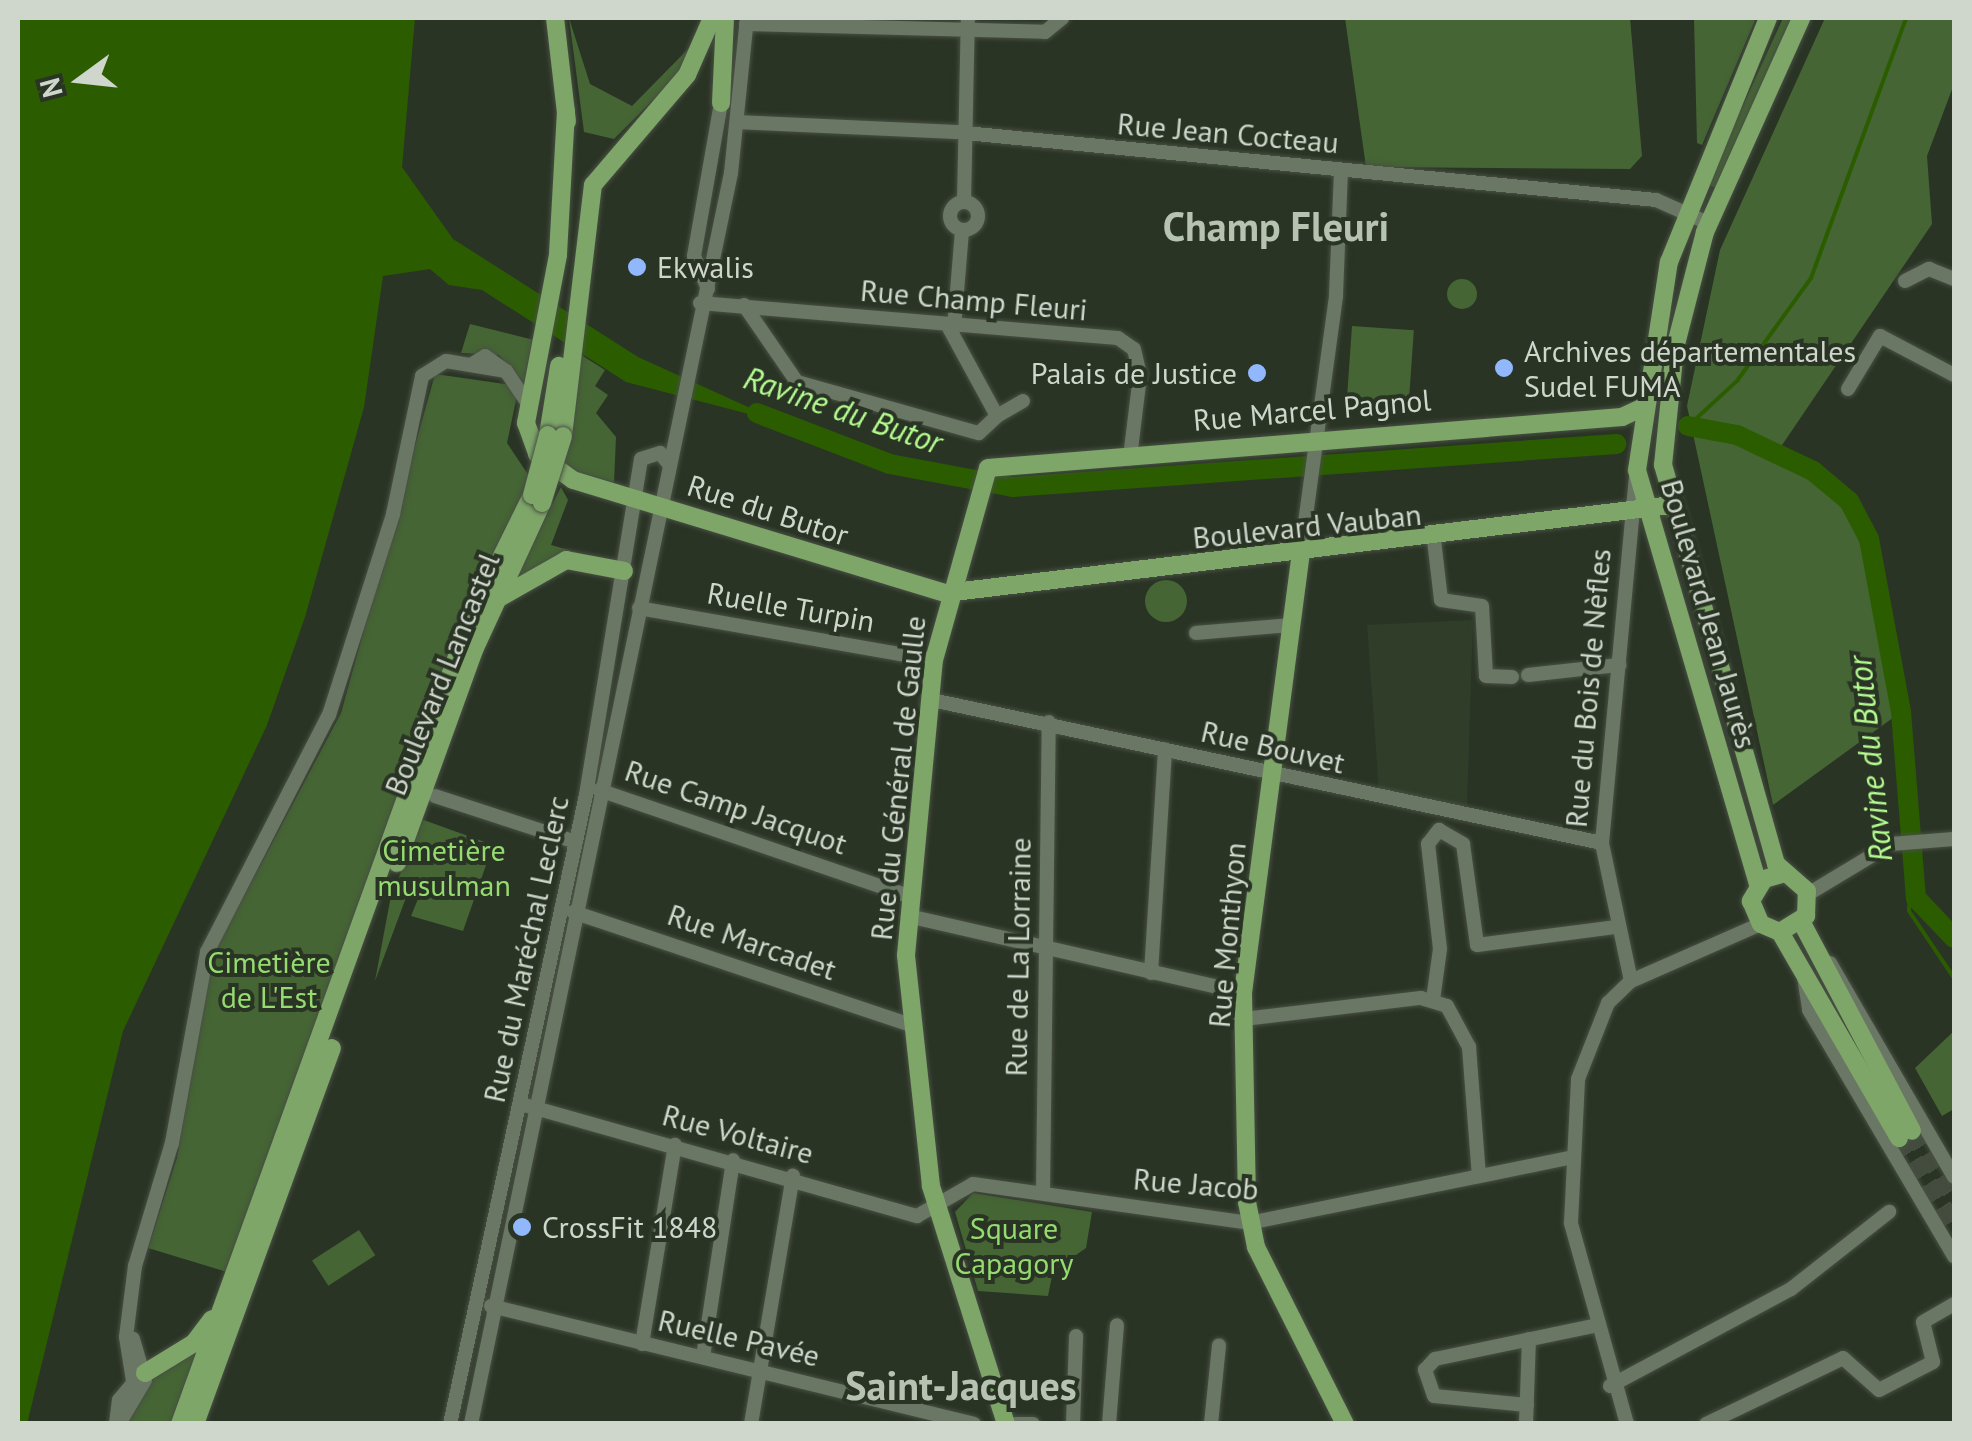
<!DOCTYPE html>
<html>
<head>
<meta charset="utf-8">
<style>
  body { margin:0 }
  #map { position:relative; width:1972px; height:1441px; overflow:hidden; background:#2a3425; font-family:"PT Sans",sans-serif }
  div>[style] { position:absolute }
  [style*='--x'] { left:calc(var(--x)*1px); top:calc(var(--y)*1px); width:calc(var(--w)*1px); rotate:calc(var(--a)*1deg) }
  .built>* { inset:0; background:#2f3d29 }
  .green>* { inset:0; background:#456534; transform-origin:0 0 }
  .round { border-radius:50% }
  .water>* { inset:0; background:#2b5d00 }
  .stream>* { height:4px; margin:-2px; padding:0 2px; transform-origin:2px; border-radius:2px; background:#2b5d00 }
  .river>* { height:20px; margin:-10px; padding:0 10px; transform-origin:10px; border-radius:10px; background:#2b5d00 }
  .major-tunnel>* { height:18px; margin-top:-9px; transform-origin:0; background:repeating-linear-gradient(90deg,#434c3e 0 18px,transparent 0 27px) }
  .roads { filter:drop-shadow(0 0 2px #485043) drop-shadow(0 0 2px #485043) }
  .minor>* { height:14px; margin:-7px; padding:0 7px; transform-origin:7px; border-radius:7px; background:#6b7765 }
  .minor>.ring { margin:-7px; padding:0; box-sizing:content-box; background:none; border:14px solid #6b7765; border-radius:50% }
  .major>* { height:18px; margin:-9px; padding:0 9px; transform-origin:9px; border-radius:9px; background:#7ea669 }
  .bridges { filter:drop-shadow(0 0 2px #485043) drop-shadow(0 0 2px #485043) }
  .major-bridge>* { height:18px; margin:-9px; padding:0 9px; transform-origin:9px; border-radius:9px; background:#7ea669 }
  .dots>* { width:28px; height:28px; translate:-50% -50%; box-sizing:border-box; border:5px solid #2a3425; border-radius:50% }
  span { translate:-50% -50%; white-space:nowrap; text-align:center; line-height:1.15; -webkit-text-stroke:8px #2a3425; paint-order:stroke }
  .street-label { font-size:30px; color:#cfd6cc }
  .poi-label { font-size:30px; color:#cfd6cc }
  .left { translate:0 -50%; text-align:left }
  .right { translate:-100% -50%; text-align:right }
  .park-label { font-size:30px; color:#95db70 }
  .water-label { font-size:32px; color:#b4fc90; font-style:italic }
  .district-label { font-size:40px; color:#b6c3b0; font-weight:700 }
  .frame { position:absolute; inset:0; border:20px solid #cfd6cc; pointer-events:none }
  .north { position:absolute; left:30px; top:30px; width:100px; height:100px; -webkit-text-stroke:8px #2a3425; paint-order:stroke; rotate:255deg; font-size:28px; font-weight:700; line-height:40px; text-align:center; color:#cfd6cc }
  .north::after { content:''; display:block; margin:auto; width:35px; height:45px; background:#cfd6cc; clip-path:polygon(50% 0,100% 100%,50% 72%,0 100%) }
</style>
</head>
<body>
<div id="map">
  <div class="built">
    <div style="clip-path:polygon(1473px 620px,1467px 807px,1379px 792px,1367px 625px)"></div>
  </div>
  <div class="green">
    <div style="clip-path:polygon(569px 18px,590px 84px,632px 106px,691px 46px,677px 76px,614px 139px,584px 132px)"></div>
    <div style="clip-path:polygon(1345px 18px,1630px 18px,1642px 156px,1630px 169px,1366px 167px)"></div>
    <div style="clip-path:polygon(1694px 18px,1756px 18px,1702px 145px,1697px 143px)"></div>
    <div style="clip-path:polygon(1783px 18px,1791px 18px,1716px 188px,1707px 184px)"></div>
    <div style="clip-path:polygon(1825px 18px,1954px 18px,1954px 84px,1927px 156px,1932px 224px,1778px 451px,1849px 501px,1869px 539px,1901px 712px,1773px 805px,1687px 406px,1720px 250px)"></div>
    <div class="round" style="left:1447px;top:279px;width:30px;height:30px"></div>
    <div style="clip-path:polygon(470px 324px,542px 342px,528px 387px,499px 355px,461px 353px)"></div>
    <div style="left:1352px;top:326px;width:62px;height:83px;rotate:4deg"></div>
    <div style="clip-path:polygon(578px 353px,605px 370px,595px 386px,608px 395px,596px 413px,616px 437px,614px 483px,562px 467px)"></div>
    <div style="clip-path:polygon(435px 374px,519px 386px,507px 443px,531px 479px,227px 1272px,148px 1248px,177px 1158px,209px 962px,341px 713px)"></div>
    <div style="clip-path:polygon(561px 487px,568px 500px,551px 545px,604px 560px,577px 554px,511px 587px)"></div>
    <div class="round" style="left:1145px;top:580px;width:42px;height:42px"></div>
    <div style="clip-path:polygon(421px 819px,493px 845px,463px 931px,411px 916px,418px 899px,407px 895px,375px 981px,390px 901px)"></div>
    <div style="clip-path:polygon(1954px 1031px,1954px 1109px,1942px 1116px,1915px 1068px)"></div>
    <div style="clip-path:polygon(973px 1193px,1092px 1212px,1086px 1248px,1053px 1271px,1048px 1296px,978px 1291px,955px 1212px)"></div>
    <div style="left:359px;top:1230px;width:30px;height:56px;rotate:57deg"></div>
    <div style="clip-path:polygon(203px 1341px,172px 1423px,124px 1424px,149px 1372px)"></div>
  </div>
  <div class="water">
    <div style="clip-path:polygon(18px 18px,415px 18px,402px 167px,453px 239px,638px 357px,783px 423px,626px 382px,482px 290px,449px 285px,430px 269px,383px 276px,364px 407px,305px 617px,267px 725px,123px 1031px,27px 1424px,18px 1423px)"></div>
  </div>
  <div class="stream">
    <div style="--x:1688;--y:426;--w:67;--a:-42.6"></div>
    <div style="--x:1737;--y:381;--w:127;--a:-54.3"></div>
    <div style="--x:1811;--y:278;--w:277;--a:-69.9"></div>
    <div style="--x:1912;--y:864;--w:47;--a:93.7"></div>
    <div style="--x:1909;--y:911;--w:81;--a:56.1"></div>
  </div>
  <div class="river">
    <div style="--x:757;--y:413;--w:142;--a:21"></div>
    <div style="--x:890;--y:464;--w:125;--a:10.6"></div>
    <div style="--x:1013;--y:487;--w:605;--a:-4.08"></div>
    <div style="--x:1688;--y:426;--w:50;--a:10.4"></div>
    <div style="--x:1737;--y:435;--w:84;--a:25.3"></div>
    <div style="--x:1813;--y:471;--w:47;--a:39.8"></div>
    <div style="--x:1849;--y:501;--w:43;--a:62.2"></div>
    <div style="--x:1869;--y:539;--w:176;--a:79.5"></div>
    <div style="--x:1901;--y:712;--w:187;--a:85.4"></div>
    <div style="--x:1916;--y:898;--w:55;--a:46.5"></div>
  </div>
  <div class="major-tunnel">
    <div style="--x:1912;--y:1131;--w:78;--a:57.5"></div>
    <div style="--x:1899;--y:1138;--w:102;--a:57.4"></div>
  </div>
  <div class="roads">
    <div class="minor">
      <div style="--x:746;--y:24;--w:299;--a:1.5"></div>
      <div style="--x:1045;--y:32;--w:22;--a:-39"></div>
      <div style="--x:737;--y:122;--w:218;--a:2.6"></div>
      <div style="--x:955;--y:132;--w:704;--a:5.54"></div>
      <div style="--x:1656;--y:200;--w:57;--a:23.9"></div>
      <div class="ring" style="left:950px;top:202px;width:14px;height:14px"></div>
      <div style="--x:964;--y:202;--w:184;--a:-88.8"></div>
      <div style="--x:1905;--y:281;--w:27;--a:-27"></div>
      <div style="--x:1929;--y:269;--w:27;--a:22"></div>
      <div style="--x:708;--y:289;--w:36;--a:-113"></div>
      <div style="--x:694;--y:256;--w:155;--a:-80"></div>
      <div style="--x:700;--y:303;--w:419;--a:4.8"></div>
      <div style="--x:1118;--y:338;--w:19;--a:35"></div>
      <div style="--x:1134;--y:349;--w:28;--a:77"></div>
      <div style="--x:1140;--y:376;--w:83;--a:97"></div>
      <div style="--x:744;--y:305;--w:93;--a:55.5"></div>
      <div style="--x:797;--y:382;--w:189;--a:15.7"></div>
      <div style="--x:979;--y:433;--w:25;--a:-43"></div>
      <div style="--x:997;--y:416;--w:100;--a:-118.6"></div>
      <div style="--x:954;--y:328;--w:98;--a:-85.3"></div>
      <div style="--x:474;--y:363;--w:13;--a:-32"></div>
      <div style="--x:485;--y:356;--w:26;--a:36"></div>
      <div style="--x:1848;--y:389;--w:62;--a:-58.9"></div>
      <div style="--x:1880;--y:336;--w:84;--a:27.8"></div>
      <div style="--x:997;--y:416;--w:30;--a:-30"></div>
      <div style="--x:1434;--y:540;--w:60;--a:83.3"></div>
      <div style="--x:1441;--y:600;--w:41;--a:8.3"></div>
      <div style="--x:1482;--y:606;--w:70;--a:86.7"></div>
      <div style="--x:1486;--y:676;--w:26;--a:2"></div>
      <div style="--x:1301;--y:552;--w:259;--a:-82.2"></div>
      <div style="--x:1336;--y:295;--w:123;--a:-87.7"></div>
      <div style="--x:639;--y:608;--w:300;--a:10"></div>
      <div style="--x:1196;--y:633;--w:96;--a:-4.8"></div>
      <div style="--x:1528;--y:675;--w:92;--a:-6.3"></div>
      <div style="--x:932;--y:700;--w:685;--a:12.05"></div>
      <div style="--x:599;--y:790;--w:330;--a:18.9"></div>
      <div style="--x:435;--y:796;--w:148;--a:18.1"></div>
      <div style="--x:1808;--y:894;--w:97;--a:-31.1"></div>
      <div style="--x:1891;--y:844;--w:63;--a:-4.5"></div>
      <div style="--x:573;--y:912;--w:359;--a:18.5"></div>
      <div style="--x:908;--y:916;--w:344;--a:12.9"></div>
      <div style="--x:1830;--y:963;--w:247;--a:59.9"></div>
      <div style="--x:1151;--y:973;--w:224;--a:-86.4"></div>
      <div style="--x:1804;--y:977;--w:33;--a:81"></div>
      <div style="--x:1809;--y:1010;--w:286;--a:59.5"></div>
      <div style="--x:1631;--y:981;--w:141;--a:-101.9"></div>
      <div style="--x:1602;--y:843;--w:368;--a:-84.7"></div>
      <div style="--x:1631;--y:981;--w:142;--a:-23.7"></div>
      <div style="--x:1433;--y:1000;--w:51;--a:-82.2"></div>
      <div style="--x:1440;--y:949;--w:106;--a:-96.5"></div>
      <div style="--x:1428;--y:844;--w:18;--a:-52"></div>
      <div style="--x:1439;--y:830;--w:28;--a:30"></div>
      <div style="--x:1463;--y:844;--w:102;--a:82.1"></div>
      <div style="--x:1477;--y:945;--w:139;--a:-7.4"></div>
      <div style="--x:1244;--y:1019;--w:178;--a:-6.8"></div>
      <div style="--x:1421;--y:998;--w:27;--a:17"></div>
      <div style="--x:1447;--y:1006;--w:47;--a:61.8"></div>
      <div style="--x:1469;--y:1047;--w:129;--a:85.6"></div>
      <div style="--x:521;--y:1104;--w:412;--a:15.8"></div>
      <div style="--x:917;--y:1216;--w:64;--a:-29.7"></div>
      <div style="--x:973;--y:1184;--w:279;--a:8"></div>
      <div style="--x:1249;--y:1223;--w:331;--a:-11.5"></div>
      <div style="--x:1043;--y:1193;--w:471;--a:-89.3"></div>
      <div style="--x:491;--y:1306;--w:497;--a:13.7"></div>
      <div style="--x:642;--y:1344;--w:202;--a:-80.6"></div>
      <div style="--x:703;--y:1357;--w:199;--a:-81.3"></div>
      <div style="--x:133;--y:1381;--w:45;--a:-99"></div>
      <div style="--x:126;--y:1337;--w:72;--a:-82.8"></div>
      <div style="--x:135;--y:1266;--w:128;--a:-73.3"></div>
      <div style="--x:172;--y:1143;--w:194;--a:-79.6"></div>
      <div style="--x:207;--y:952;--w:267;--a:-62.8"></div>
      <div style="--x:329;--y:715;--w:211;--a:-72.3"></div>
      <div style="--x:393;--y:514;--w:141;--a:-78.1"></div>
      <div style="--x:422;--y:376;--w:28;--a:-32"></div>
      <div style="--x:446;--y:361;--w:61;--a:9.5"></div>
      <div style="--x:506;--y:371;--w:40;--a:56"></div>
      <div style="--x:1610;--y:1386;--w:205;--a:-28.2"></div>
      <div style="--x:1791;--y:1289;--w:125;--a:-38.2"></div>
      <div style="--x:1527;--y:1405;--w:93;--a:-174.5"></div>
      <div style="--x:1434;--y:1396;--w:28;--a:-109"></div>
      <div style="--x:1425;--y:1370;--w:15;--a:-48"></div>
      <div style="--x:1435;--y:1359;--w:161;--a:-11.8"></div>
      <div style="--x:116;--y:1424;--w:24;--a:-83"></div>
      <div style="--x:119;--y:1400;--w:33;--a:-50"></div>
      <div style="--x:119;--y:1424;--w:51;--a:-59.4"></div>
      <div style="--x:145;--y:1380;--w:43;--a:-106.3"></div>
      <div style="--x:450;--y:1424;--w:644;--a:-77.8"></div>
      <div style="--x:586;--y:795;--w:340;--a:-80.7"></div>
      <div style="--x:641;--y:459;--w:20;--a:-18"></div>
      <div style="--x:660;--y:453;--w:13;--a:51"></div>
      <div style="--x:471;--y:1424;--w:1278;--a:-78.26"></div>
      <div style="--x:731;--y:173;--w:156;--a:-84.1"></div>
      <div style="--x:751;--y:1424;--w:252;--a:-80.4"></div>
      <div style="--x:1016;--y:1424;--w:17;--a:0"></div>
      <div style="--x:1073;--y:1424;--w:88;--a:-88"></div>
      <div style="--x:1109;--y:1424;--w:99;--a:-85.4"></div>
      <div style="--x:1211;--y:1424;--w:79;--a:-84.2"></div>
      <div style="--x:1526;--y:1424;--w:85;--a:-88"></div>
      <div style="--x:1627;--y:1424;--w:209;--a:-105.6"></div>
      <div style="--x:1571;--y:1223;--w:144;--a:-87.2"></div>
      <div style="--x:1578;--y:1079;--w:82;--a:-68.5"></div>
      <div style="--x:1608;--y:1003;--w:32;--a:-44"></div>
      <div style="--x:1706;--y:1424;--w:152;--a:-25.7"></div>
      <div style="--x:1843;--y:1358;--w:48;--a:41.6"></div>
      <div style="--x:1879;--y:1390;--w:61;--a:-27.4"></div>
      <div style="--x:1933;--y:1362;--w:41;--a:-104"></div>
      <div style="--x:1923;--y:1322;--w:36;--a:-30"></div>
    </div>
    <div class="major">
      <div style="--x:555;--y:18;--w:104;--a:83.4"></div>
      <div style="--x:721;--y:103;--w:85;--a:-87.3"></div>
      <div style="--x:566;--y:111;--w:144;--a:93.2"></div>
      <div style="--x:558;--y:255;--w:171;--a:100.8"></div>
      <div style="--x:526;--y:423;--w:33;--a:70"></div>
      <div style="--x:537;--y:454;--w:44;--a:35.8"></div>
      <div style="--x:573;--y:480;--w:390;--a:16.9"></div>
      <div style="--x:946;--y:593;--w:731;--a:-6.91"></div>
      <div style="--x:548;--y:435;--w:70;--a:-80.9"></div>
      <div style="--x:563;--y:436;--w:253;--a:-83.2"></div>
      <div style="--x:593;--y:185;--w:145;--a:-49.5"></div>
      <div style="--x:687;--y:75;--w:62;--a:-66.3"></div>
      <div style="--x:1301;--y:552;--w:445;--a:97.5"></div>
      <div style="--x:1243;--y:993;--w:209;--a:88.9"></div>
      <div style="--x:1247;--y:1202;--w:46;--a:78.7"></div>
      <div style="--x:1256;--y:1247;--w:198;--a:63.3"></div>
      <div style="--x:501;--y:597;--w:75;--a:-29.6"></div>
      <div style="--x:566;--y:560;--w:59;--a:10.7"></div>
      <div style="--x:397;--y:863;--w:226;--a:-70.1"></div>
      <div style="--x:474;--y:650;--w:162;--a:-65.2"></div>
      <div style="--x:1785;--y:873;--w:22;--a:164"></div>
      <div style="--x:1764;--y:879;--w:26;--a:121"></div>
      <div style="--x:1751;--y:901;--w:25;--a:67"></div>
      <div style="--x:1761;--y:924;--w:21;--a:23"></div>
      <div style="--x:1780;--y:932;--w:31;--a:-32"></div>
      <div style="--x:1806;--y:916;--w:25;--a:-88"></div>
      <div style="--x:1807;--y:891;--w:41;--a:-138.9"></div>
      <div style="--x:1776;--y:864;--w:415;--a:-105.8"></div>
      <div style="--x:1663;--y:465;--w:118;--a:-84.1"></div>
      <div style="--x:1675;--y:348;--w:120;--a:-75.5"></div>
      <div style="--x:1705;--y:232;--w:235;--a:-65.8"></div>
      <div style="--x:1758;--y:884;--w:431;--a:-106.3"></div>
      <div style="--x:1637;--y:470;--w:210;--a:-81.3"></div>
      <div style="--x:1669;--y:262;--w:263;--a:-67.9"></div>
      <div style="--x:1802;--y:923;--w:235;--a:62.1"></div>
      <div style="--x:1780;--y:932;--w:238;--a:60"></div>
      <div style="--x:145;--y:1373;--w:57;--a:-31.5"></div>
      <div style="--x:194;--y:1343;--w:30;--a:-53"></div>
      <div style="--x:180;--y:1424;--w:852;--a:-70.16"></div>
      <div style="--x:469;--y:623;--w:143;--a:-63.8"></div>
      <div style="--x:195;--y:1424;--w:400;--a:-70"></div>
      <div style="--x:1006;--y:1424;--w:250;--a:-107.5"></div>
      <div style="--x:931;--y:1186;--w:232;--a:-96.2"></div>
      <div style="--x:906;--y:955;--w:296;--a:-84.6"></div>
      <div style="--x:934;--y:660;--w:199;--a:-74.3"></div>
      <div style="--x:988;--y:468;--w:636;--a:-4.6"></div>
      <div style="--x:1622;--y:417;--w:21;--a:-25"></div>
    </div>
  </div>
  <div class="bridges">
    <div class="major-bridge">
      <div style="--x:532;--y:495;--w:62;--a:-75.1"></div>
      <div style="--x:542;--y:503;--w:70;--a:-72.6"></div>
    </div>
  </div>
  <div class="dots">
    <div style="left:637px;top:267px;background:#91b8fd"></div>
    <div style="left:1504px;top:368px;background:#91b8fd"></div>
    <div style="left:1257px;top:373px;background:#91b8fd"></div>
    <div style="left:522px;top:1227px;background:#91b8fd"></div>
  </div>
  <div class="street-label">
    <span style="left:1228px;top:133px;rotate:5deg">Rue Jean Cocteau</span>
    <span style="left:974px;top:300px;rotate:5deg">Rue Champ Fleuri</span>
    <span style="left:1312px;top:410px;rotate:-5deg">Rue Marcel Pagnol</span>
    <span style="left:768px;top:510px;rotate:18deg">Rue du Butor</span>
    <span style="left:1307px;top:526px;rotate:-6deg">Boulevard Vauban</span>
    <span style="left:791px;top:607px;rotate:10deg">Ruelle Turpin</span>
    <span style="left:1709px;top:614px;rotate:74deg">Boulevard Jean Jaurès</span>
    <span style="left:442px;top:674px;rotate:-68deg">Boulevard Lancastel</span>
    <span style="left:1588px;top:688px;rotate:-85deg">Rue du Bois de Nèfles</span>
    <span style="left:1273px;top:747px;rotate:13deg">Rue Bouvet</span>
    <span style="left:898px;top:778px;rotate:-84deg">Rue du Général de Gaulle</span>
    <span style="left:736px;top:807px;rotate:19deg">Rue Camp Jacquot</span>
    <span style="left:1227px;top:935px;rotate:-85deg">Rue Monthyon</span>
    <span style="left:752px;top:942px;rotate:19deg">Rue Marcadet</span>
    <span style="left:526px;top:949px;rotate:-78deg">Rue du Maréchal Leclerc</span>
    <span style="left:1018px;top:957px;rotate:-89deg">Rue de La Lorraine</span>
    <span style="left:738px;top:1134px;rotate:15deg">Rue Voltaire</span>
    <span style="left:1196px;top:1184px;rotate:5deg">Rue Jacob</span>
    <span style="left:739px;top:1338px;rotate:13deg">Ruelle Pavée</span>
  </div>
  <div class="poi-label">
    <span class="left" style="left:657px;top:267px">Ekwalis</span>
    <span class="left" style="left:1524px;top:368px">Archives départementales<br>Sudel FUMA</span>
    <span class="right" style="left:1237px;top:373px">Palais de Justice</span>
    <span class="left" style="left:542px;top:1227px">CrossFit 1848</span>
  </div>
  <div class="park-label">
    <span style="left:444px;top:867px">Cimetière<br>musulman</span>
    <span style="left:269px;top:979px">Cimetière<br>de L'Est</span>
    <span style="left:1014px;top:1245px">Square<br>Capagory</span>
  </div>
  <div class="water-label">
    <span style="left:843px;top:410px;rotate:19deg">Ravine du Butor</span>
    <span style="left:1870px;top:759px;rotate:-96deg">Ravine du Butor</span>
  </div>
  <div class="district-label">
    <span style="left:1276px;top:226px">Champ Fleuri</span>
    <span style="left:961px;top:1385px">Saint-Jacques</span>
  </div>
  <div class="frame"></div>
  <div class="north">N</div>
</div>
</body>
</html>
